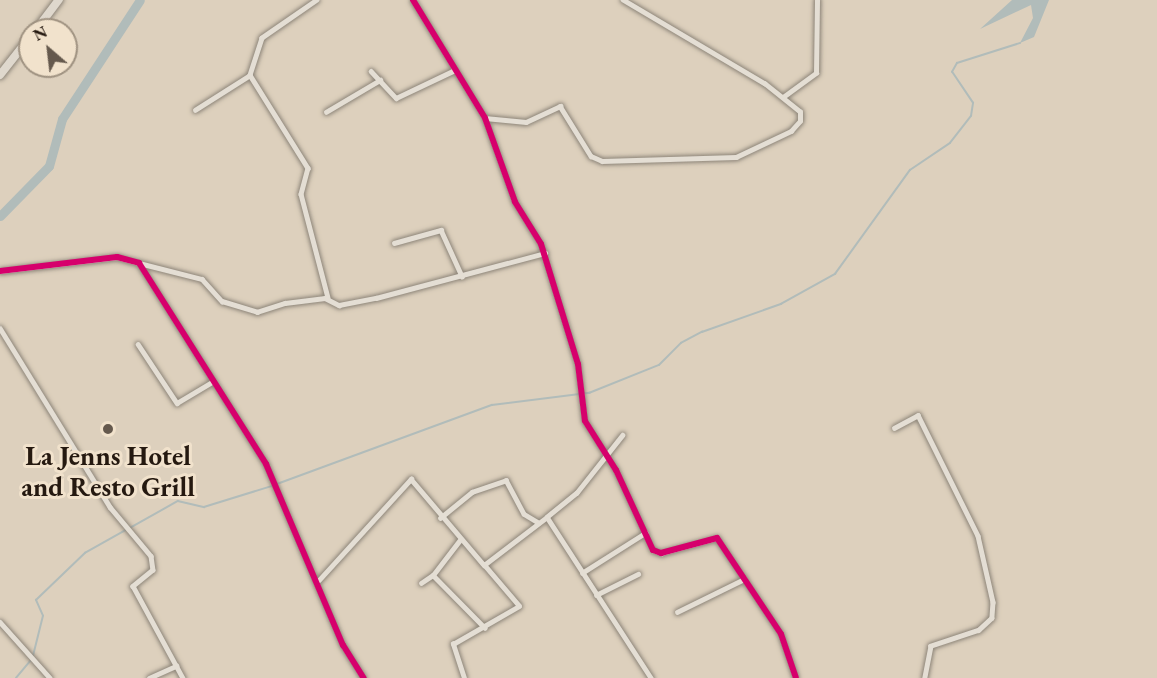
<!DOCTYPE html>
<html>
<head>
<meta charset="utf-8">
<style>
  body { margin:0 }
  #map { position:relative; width:1157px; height:678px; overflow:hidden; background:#ddd0bd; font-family:"EB Garamond",serif }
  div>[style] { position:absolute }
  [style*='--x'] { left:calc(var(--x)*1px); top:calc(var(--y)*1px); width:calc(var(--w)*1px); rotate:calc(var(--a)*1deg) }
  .water>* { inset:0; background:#b1bcba }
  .stream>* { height:1.5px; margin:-0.75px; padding:0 0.75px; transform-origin:0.75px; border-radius:0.75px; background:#b1bcba }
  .river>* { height:9px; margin:-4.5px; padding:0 4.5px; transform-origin:4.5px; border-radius:4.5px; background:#b1bcba }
  .roads { filter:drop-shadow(0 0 2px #8d8579) drop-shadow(0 0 2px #8d8579) }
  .street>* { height:4.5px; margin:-2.25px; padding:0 2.25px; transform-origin:2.25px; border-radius:2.25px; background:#e4ded4 }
  .highway>* { height:8px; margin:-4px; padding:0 4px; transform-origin:4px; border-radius:4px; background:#dfd8cd }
  .cycleway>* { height:6px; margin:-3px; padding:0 3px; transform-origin:3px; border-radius:3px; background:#d6006c }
  .dots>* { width:16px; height:16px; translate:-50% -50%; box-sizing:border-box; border:3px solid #f1e2cc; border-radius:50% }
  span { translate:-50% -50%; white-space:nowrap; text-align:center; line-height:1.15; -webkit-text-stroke:6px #f1e2cc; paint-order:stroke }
  .poi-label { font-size:27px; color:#251910; font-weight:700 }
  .north { position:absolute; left:18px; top:18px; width:60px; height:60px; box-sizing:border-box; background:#f1e2cc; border:2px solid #9f9281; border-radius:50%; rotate:332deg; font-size:16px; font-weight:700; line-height:24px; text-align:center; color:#251910 }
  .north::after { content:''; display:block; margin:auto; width:21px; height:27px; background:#65594d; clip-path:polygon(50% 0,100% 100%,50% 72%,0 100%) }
</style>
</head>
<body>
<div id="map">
  <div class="water">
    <div style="clip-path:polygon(1012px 0,1049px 0,1034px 37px,1020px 43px,1033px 18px,1031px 5px,980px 29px)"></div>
  </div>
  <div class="stream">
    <div style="--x:277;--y:484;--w:229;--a:-20.2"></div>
    <div style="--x:492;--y:405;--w:98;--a:-7.1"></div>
    <div style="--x:589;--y:393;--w:75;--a:-21.8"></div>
    <div style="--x:659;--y:365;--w:31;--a:-45"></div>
    <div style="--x:681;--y:343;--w:24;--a:-28"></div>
    <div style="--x:702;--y:332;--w:84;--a:-19.5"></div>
    <div style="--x:781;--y:304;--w:62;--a:-29.1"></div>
    <div style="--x:835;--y:274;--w:128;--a:-54.2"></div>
    <div style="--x:910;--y:170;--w:48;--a:-34"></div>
    <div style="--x:950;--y:143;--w:34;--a:-52"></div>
    <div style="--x:971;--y:116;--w:13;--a:-81"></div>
    <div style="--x:973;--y:103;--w:37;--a:-124"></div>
    <div style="--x:952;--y:72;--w:10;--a:-61"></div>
    <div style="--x:957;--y:63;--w:66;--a:-17.6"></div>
    <div style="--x:130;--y:528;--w:55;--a:-29.4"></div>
    <div style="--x:178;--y:501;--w:27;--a:13"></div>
    <div style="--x:204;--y:507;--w:71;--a:-17.2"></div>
    <div style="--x:33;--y:656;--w:41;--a:-76"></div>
    <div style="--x:43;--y:616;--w:17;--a:-114"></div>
    <div style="--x:36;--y:600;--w:68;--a:-43.8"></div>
    <div style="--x:85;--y:553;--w:47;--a:-29.3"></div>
    <div style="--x:16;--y:678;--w:23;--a:-50"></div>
  </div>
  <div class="river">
    <div style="--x:0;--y:216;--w:70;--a:-45.6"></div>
    <div style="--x:49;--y:166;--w:49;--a:-74.5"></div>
    <div style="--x:62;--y:119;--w:142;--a:-56.8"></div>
  </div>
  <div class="roads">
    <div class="street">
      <div style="--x:317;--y:0;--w:67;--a:145.4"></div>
      <div style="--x:262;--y:38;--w:39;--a:108"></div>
      <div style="--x:250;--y:75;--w:110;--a:58.1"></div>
      <div style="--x:308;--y:168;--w:27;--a:105"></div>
      <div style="--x:301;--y:194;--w:107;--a:75.4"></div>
      <div style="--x:413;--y:0;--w:138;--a:58.6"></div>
      <div style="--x:485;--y:118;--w:89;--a:70.3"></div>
      <div style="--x:515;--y:202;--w:49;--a:58.2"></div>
      <div style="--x:541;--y:244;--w:126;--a:72.9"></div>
      <div style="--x:578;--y:364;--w:57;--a:83"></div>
      <div style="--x:585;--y:421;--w:58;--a:57.7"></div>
      <div style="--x:616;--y:470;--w:88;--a:65.2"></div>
      <div style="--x:653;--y:550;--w:9;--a:21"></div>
      <div style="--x:661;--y:553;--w:58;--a:-15"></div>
      <div style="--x:717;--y:538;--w:115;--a:56.3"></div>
      <div style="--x:781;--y:634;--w:46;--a:71.2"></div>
      <div style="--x:371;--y:71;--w:37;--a:47"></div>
      <div style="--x:396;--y:98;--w:65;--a:-25.4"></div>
      <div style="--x:783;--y:97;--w:41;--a:-36"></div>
      <div style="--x:816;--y:73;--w:73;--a:-89.2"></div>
      <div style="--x:195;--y:110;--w:65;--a:-32.5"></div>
      <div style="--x:326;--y:112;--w:63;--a:-30.7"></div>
      <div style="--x:485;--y:118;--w:41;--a:5.6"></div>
      <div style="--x:526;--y:122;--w:38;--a:-25"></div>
      <div style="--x:560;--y:106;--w:59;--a:58.2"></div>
      <div style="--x:591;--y:156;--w:12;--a:24"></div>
      <div style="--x:602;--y:161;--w:134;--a:-1.7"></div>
      <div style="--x:736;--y:157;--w:61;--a:-25.3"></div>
      <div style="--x:791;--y:131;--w:13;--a:-48"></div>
      <div style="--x:800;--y:121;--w:9;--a:-90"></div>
      <div style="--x:800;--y:112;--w:45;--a:-141.3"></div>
      <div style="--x:765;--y:84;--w:165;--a:-149.4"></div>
      <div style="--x:394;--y:243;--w:49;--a:-15.5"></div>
      <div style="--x:441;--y:230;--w:51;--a:65.5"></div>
      <div style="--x:139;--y:263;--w:65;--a:14.3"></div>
      <div style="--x:202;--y:279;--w:30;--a:48"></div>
      <div style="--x:222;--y:301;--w:37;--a:17"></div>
      <div style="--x:257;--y:312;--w:29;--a:-18"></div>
      <div style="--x:285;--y:303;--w:40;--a:-7.1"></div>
      <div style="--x:325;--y:298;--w:16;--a:27"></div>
      <div style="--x:339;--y:305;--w:38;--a:-11"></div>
      <div style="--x:376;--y:298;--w:175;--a:-14.9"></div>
      <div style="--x:0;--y:271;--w:118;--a:-6.8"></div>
      <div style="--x:117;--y:257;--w:23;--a:15"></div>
      <div style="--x:139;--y:263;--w:238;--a:57.7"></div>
      <div style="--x:266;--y:464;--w:197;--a:67"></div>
      <div style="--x:343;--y:645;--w:39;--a:58"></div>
      <div style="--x:0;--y:328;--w:210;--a:58.4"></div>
      <div style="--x:110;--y:507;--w:64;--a:50.1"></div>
      <div style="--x:151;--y:556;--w:14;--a:82"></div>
      <div style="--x:153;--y:570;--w:26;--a:141"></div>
      <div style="--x:133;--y:586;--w:105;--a:61.5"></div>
      <div style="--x:138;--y:344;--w:71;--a:56.5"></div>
      <div style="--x:177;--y:403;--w:41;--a:-31"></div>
      <div style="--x:894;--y:428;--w:27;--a:-28"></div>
      <div style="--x:918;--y:415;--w:135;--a:63.6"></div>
      <div style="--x:978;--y:536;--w:68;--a:77.2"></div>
      <div style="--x:993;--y:602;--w:16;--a:94"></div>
      <div style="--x:992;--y:618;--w:18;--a:137"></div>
      <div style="--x:979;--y:630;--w:51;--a:161.6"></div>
      <div style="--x:931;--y:646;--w:33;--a:101"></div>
      <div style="--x:623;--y:435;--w:74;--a:128.4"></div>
      <div style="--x:577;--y:493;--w:38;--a:141"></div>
      <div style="--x:547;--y:517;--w:192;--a:57.1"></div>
      <div style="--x:440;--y:518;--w:41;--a:-39.1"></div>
      <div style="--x:472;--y:492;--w:36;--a:-19"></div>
      <div style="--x:506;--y:480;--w:38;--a:62"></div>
      <div style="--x:524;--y:514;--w:17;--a:31"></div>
      <div style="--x:582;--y:573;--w:75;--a:-32.4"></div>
      <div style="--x:433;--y:575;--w:44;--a:-52.4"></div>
      <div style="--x:319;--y:580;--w:137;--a:-47.7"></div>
      <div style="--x:411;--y:479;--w:113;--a:49.7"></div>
      <div style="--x:421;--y:583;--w:14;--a:-34"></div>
      <div style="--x:433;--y:575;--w:74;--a:45.5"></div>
      <div style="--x:596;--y:595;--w:47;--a:-26.6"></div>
      <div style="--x:677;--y:612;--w:75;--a:-26.2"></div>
      <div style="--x:0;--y:622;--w:75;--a:48.2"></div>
      <div style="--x:149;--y:678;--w:30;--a:-24"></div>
      <div style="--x:464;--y:678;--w:36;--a:-108"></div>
      <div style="--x:453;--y:644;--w:76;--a:-29.9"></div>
      <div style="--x:519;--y:606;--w:54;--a:-130.5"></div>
      <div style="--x:484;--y:565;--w:79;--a:-37.3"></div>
    </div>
    <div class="highway">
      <div style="--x:36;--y:30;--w:38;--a:-53"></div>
      <div style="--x:0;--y:75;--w:48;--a:-51.7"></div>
    </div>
  </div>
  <div class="cycleway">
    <div style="--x:413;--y:0;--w:138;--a:58.6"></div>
    <div style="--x:485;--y:118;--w:89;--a:70.3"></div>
    <div style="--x:515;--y:202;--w:49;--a:58.2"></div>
    <div style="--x:541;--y:244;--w:126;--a:72.9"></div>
    <div style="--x:578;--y:364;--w:57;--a:83"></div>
    <div style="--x:585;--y:421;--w:58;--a:57.7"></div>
    <div style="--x:616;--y:470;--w:88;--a:65.2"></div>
    <div style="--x:653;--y:550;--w:9;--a:21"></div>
    <div style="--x:661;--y:553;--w:58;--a:-15"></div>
    <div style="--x:717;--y:538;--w:115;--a:56.3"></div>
    <div style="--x:781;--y:634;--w:46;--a:71.2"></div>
    <div style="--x:0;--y:271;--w:118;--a:-6.8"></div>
    <div style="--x:117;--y:257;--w:23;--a:15"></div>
    <div style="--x:139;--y:263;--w:238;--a:57.7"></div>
    <div style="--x:266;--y:464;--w:197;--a:67"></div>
    <div style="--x:343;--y:645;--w:39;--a:58"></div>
  </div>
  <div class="dots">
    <div style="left:108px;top:429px;background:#65594d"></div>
  </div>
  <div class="poi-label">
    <span style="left:108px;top:471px">La Jenns Hotel<br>and Resto Grill</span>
  </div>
  <div class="north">N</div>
</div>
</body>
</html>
